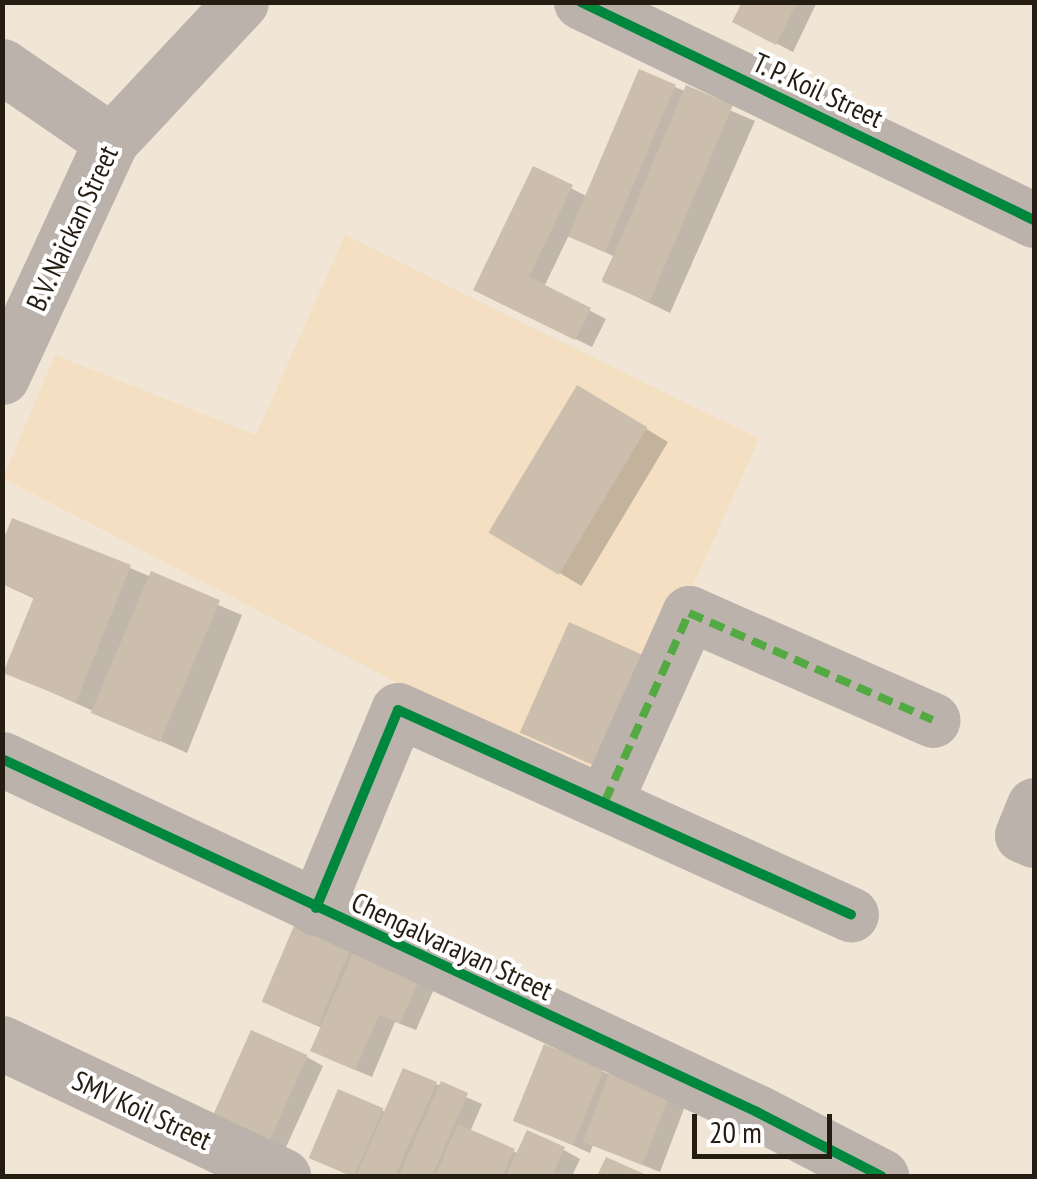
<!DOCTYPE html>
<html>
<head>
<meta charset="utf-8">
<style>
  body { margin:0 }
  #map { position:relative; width:1037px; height:1179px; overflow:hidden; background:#f1e5d5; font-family:"PT Sans Narrow",sans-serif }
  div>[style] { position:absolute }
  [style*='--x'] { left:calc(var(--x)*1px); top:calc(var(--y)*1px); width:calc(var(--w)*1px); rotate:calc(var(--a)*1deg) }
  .built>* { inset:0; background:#f4dfc3 }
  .shadow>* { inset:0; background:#0003; transform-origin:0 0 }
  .building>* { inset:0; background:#ccbead; transform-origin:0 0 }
  .minor>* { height:55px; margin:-27.5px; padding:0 27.5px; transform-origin:27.5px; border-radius:27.5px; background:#bcb2ac }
  .quiet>* { height:8px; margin-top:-4px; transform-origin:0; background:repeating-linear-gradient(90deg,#53a942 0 15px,transparent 0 23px) }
  .cycleway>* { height:10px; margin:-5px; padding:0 5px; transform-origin:5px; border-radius:5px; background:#00873e }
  span { translate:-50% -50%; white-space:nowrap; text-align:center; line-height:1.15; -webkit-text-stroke:8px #fff; paint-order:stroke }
  .street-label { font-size:28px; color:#251d12 }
  .frame { position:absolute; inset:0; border:5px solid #251d12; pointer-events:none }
  .scale { position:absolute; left:692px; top:1114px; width:140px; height:45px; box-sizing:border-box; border:5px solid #251d12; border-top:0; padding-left:12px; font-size:30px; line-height:35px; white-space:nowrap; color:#251d12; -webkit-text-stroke:8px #fff; paint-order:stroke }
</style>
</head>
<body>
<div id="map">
  <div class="built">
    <div style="clip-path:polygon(345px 235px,759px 439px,601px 789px,3px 478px,55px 355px,256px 435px)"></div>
  </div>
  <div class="shadow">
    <div style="clip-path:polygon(745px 2px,817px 2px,793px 52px,751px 30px)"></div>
    <div style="clip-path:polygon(675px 87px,755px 121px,670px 313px,602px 280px,613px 256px,569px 235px,544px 287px,606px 319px,592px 347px,492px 298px,534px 169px,586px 196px)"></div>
    <div style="left:578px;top:388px;width:105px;height:168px;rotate:31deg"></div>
    <div style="clip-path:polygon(130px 568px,242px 615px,187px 753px,6px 672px,35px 599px,2px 584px)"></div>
    <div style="clip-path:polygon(357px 934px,438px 980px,416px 1030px,395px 1022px,372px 1077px,329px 1059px,322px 1028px,280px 1010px)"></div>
    <div style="clip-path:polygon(546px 1047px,611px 1075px,690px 1093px,660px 1172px,593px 1145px,590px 1153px,516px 1120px)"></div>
    <div style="clip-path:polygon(307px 1057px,323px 1066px,277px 1167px,224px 1144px)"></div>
    <div style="clip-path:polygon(436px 1084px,482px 1104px,470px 1132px,519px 1154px,564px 1150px,580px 1159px,572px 1176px,355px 1176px,312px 1156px,382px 1110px,386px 1113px)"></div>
  </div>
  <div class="building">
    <div style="clip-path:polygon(742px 2px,797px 2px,776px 45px,732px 22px)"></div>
    <div style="left:639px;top:69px;width:40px;height:182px;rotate:23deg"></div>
    <div style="left:686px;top:85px;width:51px;height:214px;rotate:23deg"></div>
    <div style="clip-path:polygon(533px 166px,573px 185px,529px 277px,591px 308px,575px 340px,473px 290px)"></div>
    <div style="left:577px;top:385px;width:82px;height:172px;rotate:31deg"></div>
    <div style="clip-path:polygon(12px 518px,131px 565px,76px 702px,3px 673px,34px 597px,2px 584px,2px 543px)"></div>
    <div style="left:151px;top:571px;width:75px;height:154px;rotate:23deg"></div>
    <div style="left:569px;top:622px;width:86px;height:121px;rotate:24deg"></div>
    <div style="left:302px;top:907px;width:61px;height:103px;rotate:23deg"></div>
    <div style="clip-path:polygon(359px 939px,424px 969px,400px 1023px,379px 1015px,355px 1070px,310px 1051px)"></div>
    <div style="left:251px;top:1030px;width:62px;height:116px;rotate:24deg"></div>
    <div style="left:544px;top:1044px;width:65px;height:83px;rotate:22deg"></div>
    <div style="left:615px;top:1058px;width:64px;height:90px;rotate:21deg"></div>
    <div style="clip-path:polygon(403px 1068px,437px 1082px,395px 1176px,356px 1176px)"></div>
    <div style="clip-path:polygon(441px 1081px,468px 1093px,432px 1176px,399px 1176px)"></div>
    <div style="left:338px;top:1089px;width:49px;height:75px;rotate:23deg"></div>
    <div style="clip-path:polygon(458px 1124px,515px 1149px,502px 1176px,435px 1176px)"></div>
    <div style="clip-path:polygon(527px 1130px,565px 1147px,552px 1176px,506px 1176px)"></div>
    <div style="clip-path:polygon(606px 1157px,649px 1176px,597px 1176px)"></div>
  </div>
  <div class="minor">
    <div style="--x:581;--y:2;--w:503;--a:25.7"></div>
    <div style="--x:2;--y:66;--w:132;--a:34.5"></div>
    <div style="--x:2;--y:377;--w:260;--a:-65.2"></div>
    <div style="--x:111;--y:141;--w:190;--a:-46.9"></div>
    <div style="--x:2;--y:759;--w:833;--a:25.06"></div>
    <div style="--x:757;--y:1112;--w:140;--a:27.3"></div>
    <div style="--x:605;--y:801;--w:206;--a:-65.9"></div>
    <div style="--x:689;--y:613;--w:266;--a:23.7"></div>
    <div style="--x:1034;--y:805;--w:32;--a:112"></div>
    <div style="--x:1022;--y:835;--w:13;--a:23"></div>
    <div style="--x:316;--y:908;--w:214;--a:-67.5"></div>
    <div style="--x:398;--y:710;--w:497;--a:24.3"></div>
    <div style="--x:2;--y:1043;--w:311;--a:25.3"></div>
  </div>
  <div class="quiet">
    <div style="--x:605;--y:801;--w:206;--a:-65.9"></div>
    <div style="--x:689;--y:613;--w:266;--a:23.7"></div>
  </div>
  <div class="cycleway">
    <div style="--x:581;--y:2;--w:503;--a:25.7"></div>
    <div style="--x:2;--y:759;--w:833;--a:25.06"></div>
    <div style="--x:757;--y:1112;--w:140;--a:27.3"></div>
    <div style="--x:316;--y:908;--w:214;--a:-67.5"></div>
    <div style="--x:398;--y:710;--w:497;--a:24.3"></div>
  </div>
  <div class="street-label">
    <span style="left:818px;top:90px;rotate:25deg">T. P. Koil Street</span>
    <span style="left:72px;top:228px;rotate:-65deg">B.V. Naickan Street</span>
    <span style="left:452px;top:946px;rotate:25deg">Chengalvarayan Street</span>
    <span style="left:142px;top:1110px;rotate:25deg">SMV Koil Street</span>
  </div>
  <div class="frame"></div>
  <div class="scale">20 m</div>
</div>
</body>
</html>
